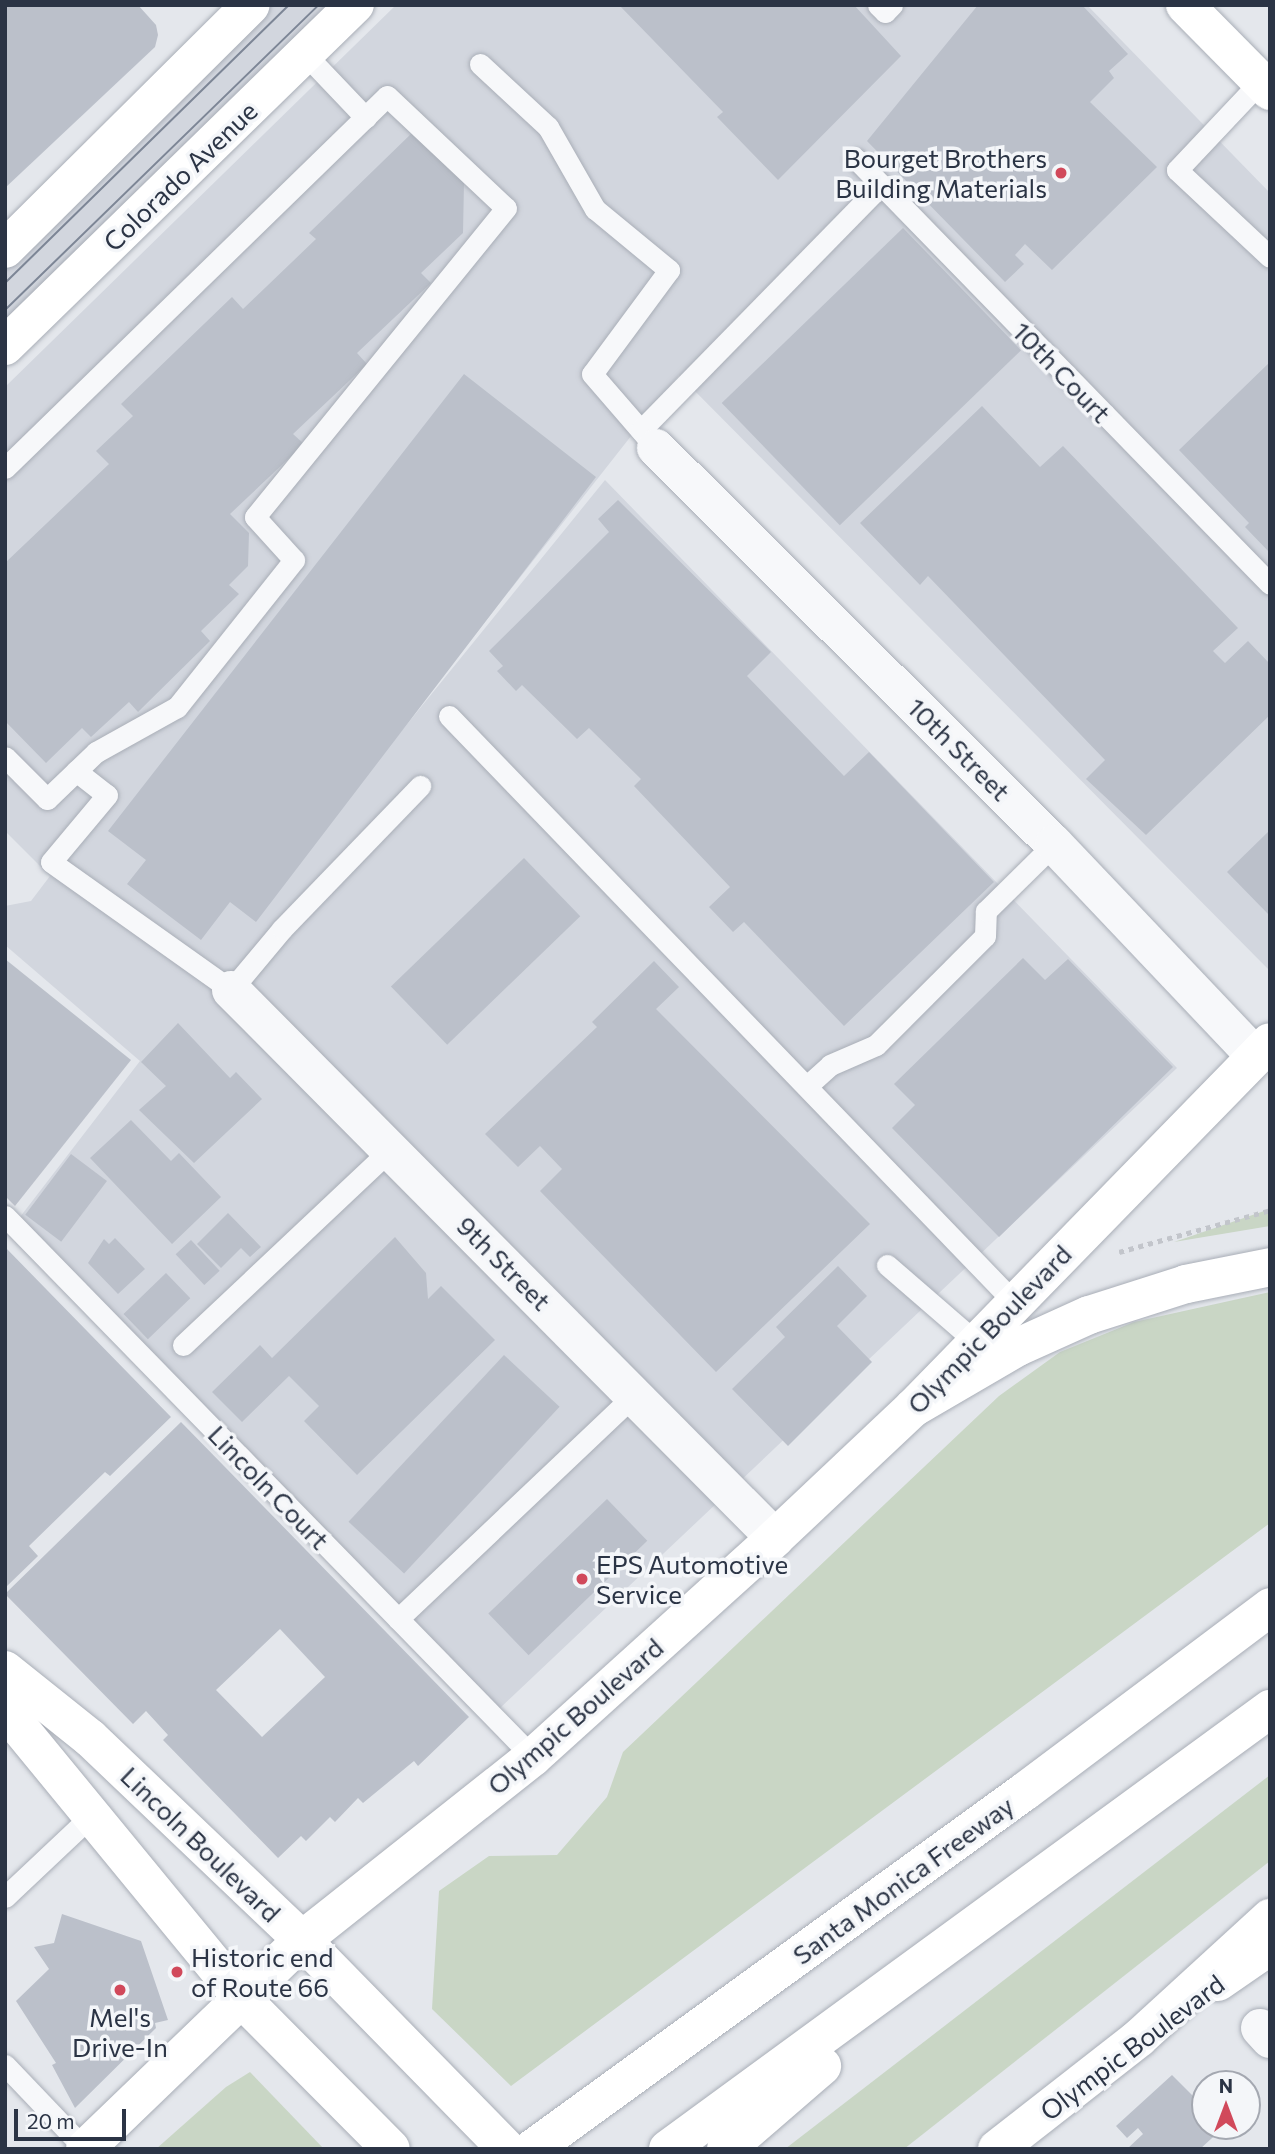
<!DOCTYPE html>
<html>
<head>
<meta charset="utf-8">
<style>
  body { margin:0 }
  #map { position:relative; width:1275px; height:2154px; overflow:hidden; background:#e4e7ec; font-family:Commissioner,sans-serif }
  div>[style] { position:absolute }
  [style*='--x'] { left:calc(var(--x)*1px); top:calc(var(--y)*1px); width:calc(var(--w)*1px); rotate:calc(var(--a)*1deg) }
  .built>* { inset:0; background:#d2d6de }
  .green>* { inset:0; background:#c9d6c5 }
  .building>* { inset:0; background:#bbc0ca; transform-origin:0 0 }
  .path>* { height:4.5px; margin-top:-2.25px; transform-origin:0; background:repeating-linear-gradient(90deg,#c2c5cb 0 5px,transparent 0 10px) }
  .roads { filter:drop-shadow(0 0 2px #a9aeb7) drop-shadow(0 0 2px #a9aeb7) }
  .lane>* { height:21px; margin:-10.5px; padding:0 10.5px; transform-origin:10.5px; border-radius:10.5px; background:#f7f8fa }
  .street>* { height:38px; margin:-19px; padding:0 19px; transform-origin:19px; border-radius:19px; background:#f7f8fa }
  .secondary>* { height:38px; margin:-19px; padding:0 19px; transform-origin:19px; border-radius:19px; background:#fff }
  .primary>* { height:38px; margin:-19px; padding:0 19px; transform-origin:19px; border-radius:19px; background:#fff }
  .highway>* { height:38px; margin:-19px; padding:0 19px; transform-origin:19px; border-radius:19px; background:#fff }
  .tram>* { height:2px; margin:-1px; padding:0 1px; transform-origin:1px; border-radius:1px; background:#7d8696 }
  .dots>* { width:19px; height:19px; translate:-50% -50%; box-sizing:border-box; border:4px solid #f4f6f9; border-radius:50% }
  span { translate:-50% -50%; white-space:nowrap; text-align:center; line-height:1.15; -webkit-text-stroke:7px #f4f6f9; paint-order:stroke }
  .poi-label { font-size:26px; color:#2b3445 }
  .right { translate:-100% -50%; text-align:right }
  .left { translate:0 -50%; text-align:left }
  .street-label { font-size:26px; color:#2b3445 }
  .frame { position:absolute; inset:0; border:7px solid #2b3445; pointer-events:none }
  .north { position:absolute; left:1191px; top:2070px; width:70px; height:70px; box-sizing:border-box; background:#f4f6f9; border:2px solid #a4a8b1; border-radius:50%; rotate:0deg; font-size:19px; font-weight:700; line-height:28px; text-align:center; color:#2b3445 }
  .north::after { content:''; display:block; margin:auto; width:24px; height:32px; background:#d1495b; clip-path:polygon(50% 0,100% 100%,50% 72%,0 100%) }
  .scale { position:absolute; left:14px; top:2109px; width:112px; height:32px; box-sizing:border-box; border:4px solid #2b3445; border-top:0; padding-left:9px; font-size:21px; line-height:24px; white-space:nowrap; color:#2b3445; -webkit-text-stroke:5px #f4f6f9; paint-order:stroke }
</style>
</head>
<body>
<div id="map">
  <div class="built">
    <div style="clip-path:polygon(272px 5px,334px 5px,5px 325px,5px 265px)"></div>
    <div style="clip-path:polygon(396px 5px,1087px 5px,1270px 193px,1270px 971px,679px 375px,327px 823px,605px 480px,1177px 1068px,499px 1709px,20px 1217px,140px 1061px,5px 945px,5px 906px,31px 901px,50px 876px,5px 831px,5px 387px)"></div>
  </div>
  <div class="green">
    <div style="clip-path:polygon(1270px 1209px,1270px 1226px,1174px 1242px)"></div>
    <div style="clip-path:polygon(1270px 1292px,1270px 1523px,511px 2086px,432px 2009px,439px 1891px,489px 1856px,557px 1855px,607px 1797px,623px 1752px,999px 1396px,1060px 1352px,1134px 1322px)"></div>
    <div style="clip-path:polygon(1270px 1775px,1270px 1861px,904px 2149px,785px 2149px)"></div>
    <div style="clip-path:polygon(250px 2072px,324px 2149px,156px 2149px,226px 2087px)"></div>
  </div>
  <div class="building">
    <div style="clip-path:polygon(5px 5px,138px 5px,156px 25px,158px 35px,155px 47px,5px 188px)"></div>
    <div style="clip-path:polygon(619px 5px,854px 5px,901px 56px,778px 180px,717px 117px,723px 112px)"></div>
    <div style="clip-path:polygon(978px 5px,1082px 5px,1128px 54px,1109px 71px,1114px 78px,1090px 102px,1157px 167px,1052px 270px,1025px 244px,1015px 255px,1024px 264px,1005px 282px,867px 141px)"></div>
    <div style="clip-path:polygon(414px 131px,464px 183px,463px 233px,421px 273px,431px 283px,357px 353px,367px 364px,293px 434px,304px 444px,230px 514px,249px 533px,248px 566px,229px 585px,239px 594px,201px 631px,210px 641px,138px 712px,129px 702px,91px 737px,82px 728px,46px 763px,5px 721px,5px 563px,109px 464px,96px 451px,133px 416px,121px 404px,232px 297px,243px 309px,316px 239px,309px 233px)"></div>
    <div style="left:903px;top:228px;width:170px;height:252px;rotate:46deg"></div>
    <div style="clip-path:polygon(1270px 362px,1270px 553px,1245px 527px,1249px 523px,1179px 450px)"></div>
    <div style="clip-path:polygon(464px 374px,596px 477px,256px 922px,230px 902px,201px 940px,127px 884px,146px 860px,108px 831px)"></div>
    <div style="clip-path:polygon(982px 406px,1040px 467px,1063px 446px,1238px 628px,1213px 651px,1225px 663px,1248px 641px,1270px 664px,1270px 715px,1146px 835px,1086px 779px,1105px 760px,928px 576px,920px 585px,860px 523px)"></div>
    <div style="clip-path:polygon(618px 500px,771px 652px,747px 676px,844px 776px,869px 752px,994px 882px,844px 1026px,744px 922px,733px 932px,709px 907px,730px 887px,634px 786px,641px 779px,589px 728px,577px 739px,522px 685px,516px 691px,497px 671px,503px 666px,489px 651px,609px 532px,598px 519px)"></div>
    <div style="clip-path:polygon(1270px 830px,1270px 916px,1227px 872px)"></div>
    <div style="left:524px;top:858px;width:81px;height:185px;rotate:46deg"></div>
    <div style="clip-path:polygon(1023px 958px,1045px 980px,1068px 959px,1173px 1067px,999px 1237px,892px 1128px,915px 1105px,894px 1084px)"></div>
    <div style="clip-path:polygon(5px 959px,131px 1060px,15px 1206px,5px 1196px)"></div>
    <div style="clip-path:polygon(654px 961px,679px 987px,656px 1009px,870px 1224px,716px 1372px,540px 1191px,562px 1169px,540px 1146px,518px 1167px,485px 1134px,597px 1027px,592px 1022px)"></div>
    <div style="clip-path:polygon(178px 1023px,230px 1078px,236px 1072px,262px 1099px,194px 1163px,139px 1110px,166px 1086px,141px 1062px)"></div>
    <div style="clip-path:polygon(131px 1120px,171px 1161px,179px 1153px,221px 1197px,172px 1244px,90px 1158px)"></div>
    <div style="left:71px;top:1154px;width:45px;height:76px;rotate:37deg"></div>
    <div style="clip-path:polygon(228px 1213px,261px 1247px,250px 1257px,241px 1248px,221px 1268px,197px 1244px)"></div>
    <div style="clip-path:polygon(395px 1237px,426px 1273px,428px 1299px,441px 1286px,495px 1340px,357px 1475px,304px 1421px,319px 1406px,289px 1376px,242px 1422px,212px 1392px,260px 1345px,272px 1358px)"></div>
    <div style="clip-path:polygon(115px 1238px,145px 1269px,118px 1294px,88px 1263px,104px 1239px,109px 1244px)"></div>
    <div style="left:191px;top:1240px;width:42px;height:21px;rotate:47deg"></div>
    <div style="clip-path:polygon(5px 1247px,171px 1417px,110px 1476px,105px 1472px,29px 1546px,38px 1556px,5px 1588px)"></div>
    <div style="clip-path:polygon(838px 1266px,867px 1296px,837px 1326px,872px 1362px,788px 1446px,732px 1389px,785px 1337px,776px 1327px)"></div>
    <div style="left:166px;top:1273px;width:35px;height:59px;rotate:46deg"></div>
    <div style="left:504px;top:1355px;width:76px;height:228px;rotate:43deg"></div>
    <div style="clip-path:polygon(evenodd,181px 1422px,469px 1717px,418px 1766px,414px 1761px,363px 1803px,358px 1798px,335px 1822px,330px 1817px,306px 1841px,301px 1836px,278px 1858px,163px 1740px,168px 1735px,146px 1711px,133px 1724px,5px 1594px,181px 1422px,280px 1629px,325px 1677px,262px 1737px,216px 1690px,280px 1629px)"></div>
    <div style="left:607px;top:1499px;width:58px;height:165px;rotate:46deg"></div>
    <div style="clip-path:polygon(62px 1914px,141px 1941px,168px 2020px,155px 2023px,156px 2028px,75px 2108px,52px 2065px,56px 2063px,16px 2001px,49px 1969px,34px 1947px,54px 1943px)"></div>
    <div style="clip-path:polygon(1172px 2075px,1205px 2108px,1205px 2126px,1223px 2128px,1200px 2149px,1127px 2149px,1143px 2134px,1138px 2128px,1127px 2138px,1116px 2126px)"></div>
  </div>
  <div class="path">
    <div style="--x:1119;--y:1252;--w:157;--a:-15.5"></div>
  </div>
  <div class="roads">
    <div class="lane">
      <div style="--x:878;--y:5;--w:10;--a:45"></div>
      <div style="--x:885;--y:12;--w:10;--a:-45"></div>
      <div style="--x:305;--y:54;--w:88;--a:46.4"></div>
      <div style="--x:480;--y:64;--w:93;--a:42.8"></div>
      <div style="--x:548;--y:127;--w:95;--a:60.2"></div>
      <div style="--x:595;--y:209;--w:96;--a:39.5"></div>
      <div style="--x:669;--y:270;--w:129;--a:126.5"></div>
      <div style="--x:592;--y:374;--w:98;--a:49.1"></div>
      <div style="--x:1260;--y:82;--w:121;--a:133.3"></div>
      <div style="--x:1177;--y:170;--w:127;--a:43.1"></div>
      <div style="--x:856;--y:159;--w:593;--a:45.75"></div>
      <div style="--x:641;--y:430;--w:342;--a:-45.6"></div>
      <div style="--x:5;--y:468;--w:533;--a:-44.24"></div>
      <div style="--x:387;--y:96;--w:163;--a:43.3"></div>
      <div style="--x:506;--y:208;--w:398;--a:129.1"></div>
      <div style="--x:255;--y:517;--w:58;--a:47.8"></div>
      <div style="--x:294;--y:560;--w:188;--a:128.5"></div>
      <div style="--x:177;--y:707;--w:93;--a:150.9"></div>
      <div style="--x:96;--y:752;--w:68;--a:136.2"></div>
      <div style="--x:47;--y:799;--w:59;--a:-135"></div>
      <div style="--x:449;--y:716;--w:814;--a:46.05"></div>
      <div style="--x:76;--y:771;--w:39;--a:38"></div>
      <div style="--x:107;--y:795;--w:87;--a:129.9"></div>
      <div style="--x:51;--y:862;--w:221;--a:35.4"></div>
      <div style="--x:231;--y:990;--w:80;--a:-50.1"></div>
      <div style="--x:282;--y:929;--w:199;--a:-46"></div>
      <div style="--x:807;--y:1086;--w:31;--a:-42"></div>
      <div style="--x:830;--y:1065;--w:50;--a:-23.5"></div>
      <div style="--x:876;--y:1045;--w:154;--a:-45"></div>
      <div style="--x:985;--y:936;--w:25;--a:-88"></div>
      <div style="--x:986;--y:911;--w:95;--a:-44.6"></div>
      <div style="--x:5;--y:1216;--w:756;--a:45.7"></div>
      <div style="--x:887;--y:1265;--w:118;--a:40.9"></div>
      <div style="--x:183;--y:1345;--w:286;--a:-43.3"></div>
      <div style="--x:398;--y:1619;--w:325;--a:-43.5"></div>
      <div style="--x:5;--y:1897;--w:120;--a:-43.3"></div>
      <div style="--x:5;--y:2065;--w:116;--a:46.4"></div>
    </div>
    <div class="street">
      <div style="--x:656;--y:448;--w:561;--a:44.86"></div>
      <div style="--x:1054;--y:844;--w:292;--a:46.5"></div>
      <div style="--x:231;--y:990;--w:772;--a:45.21"></div>
      <div style="--x:1260;--y:2028;--w:15;--a:48"></div>
    </div>
    <div class="secondary">
      <div style="--x:1185;--y:5;--w:121;--a:45.3"></div>
      <div style="--x:5;--y:249;--w:346;--a:-44.8"></div>
      <div style="--x:5;--y:346;--w:489;--a:-44.3"></div>
      <div style="--x:1218;--y:1982;--w:63;--a:-34.7"></div>
    </div>
    <div class="primary">
      <div style="--x:5;--y:1670;--w:109;--a:38.7"></div>
      <div style="--x:90;--y:1738;--w:293;--a:43.6"></div>
      <div style="--x:302;--y:1940;--w:295;--a:-38.4"></div>
      <div style="--x:533;--y:1757;--w:326;--a:-42.1"></div>
      <div style="--x:775;--y:1538;--w:190;--a:-43.3"></div>
      <div style="--x:913;--y:1408;--w:511;--a:-45.71"></div>
      <div style="--x:5;--y:1710;--w:374;--a:50.6"></div>
      <div style="--x:242;--y:1999;--w:211;--a:45.2"></div>
      <div style="--x:997;--y:2149;--w:180;--a:-38"></div>
    </div>
    <div class="highway">
      <div style="--x:913;--y:1408;--w:121;--a:-30.2"></div>
      <div style="--x:1018;--y:1347;--w:78;--a:-24.3"></div>
      <div style="--x:1089;--y:1315;--w:102;--a:-17.7"></div>
      <div style="--x:1186;--y:1284;--w:86;--a:-11.4"></div>
      <div style="--x:1139;--y:2038;--w:178;--a:-42.5"></div>
      <div style="--x:85;--y:2149;--w:301;--a:-43.9"></div>
      <div style="--x:302;--y:1940;--w:293;--a:45.6"></div>
      <div style="--x:532;--y:2149;--w:608;--a:-35.97"></div>
      <div style="--x:1024;--y:1792;--w:308;--a:-36.9"></div>
      <div style="--x:668;--y:2149;--w:746;--a:-36.16"></div>
      <div style="--x:726;--y:2149;--w:127;--a:-40.8"></div>
    </div>
  </div>
  <div class="tram">
    <div style="--x:5;--y:283;--w:397;--a:-44.4"></div>
    <div style="--x:5;--y:310;--w:438;--a:-44.2"></div>
  </div>
  <div class="dots">
    <div style="left:1061px;top:173px;background:#d1495b"></div>
    <div style="left:582px;top:1579px;background:#d1495b"></div>
    <div style="left:177px;top:1972px;background:#d1495b"></div>
    <div style="left:120px;top:1990px;background:#d1495b"></div>
  </div>
  <div class="poi-label">
    <span class="right" style="left:1047px;top:173px">Bourget Brothers<br>Building Materials</span>
    <span class="left" style="left:596px;top:1579px">EPS Automotive<br>Service</span>
    <span class="left" style="left:191px;top:1972px">Historic end<br>of Route 66</span>
    <span style="left:120px;top:2032px">Mel's<br>Drive-In</span>
  </div>
  <div class="street-label">
    <span style="left:180px;top:176px;rotate:-44deg">Colorado Avenue</span>
    <span style="left:1062px;top:372px;rotate:46deg">10th Court</span>
    <span style="left:959px;top:749px;rotate:45deg">10th Street</span>
    <span style="left:504px;top:1263px;rotate:45deg">9th Street</span>
    <span style="left:989px;top:1329px;rotate:-46deg">Olympic Boulevard</span>
    <span style="left:269px;top:1487px;rotate:46deg">Lincoln Court</span>
    <span style="left:575px;top:1716px;rotate:-41deg">Olympic Boulevard</span>
    <span style="left:201px;top:1844px;rotate:44deg">Lincoln Boulevard</span>
    <span style="left:903px;top:1880px;rotate:-36deg">Santa Monica Freeway</span>
    <span style="left:1132px;top:2047px;rotate:-37deg">Olympic Boulevard</span>
  </div>
  <div class="frame"></div>
  <div class="north">N</div>
  <div class="scale">20 m</div>
</div>
</body>
</html>
